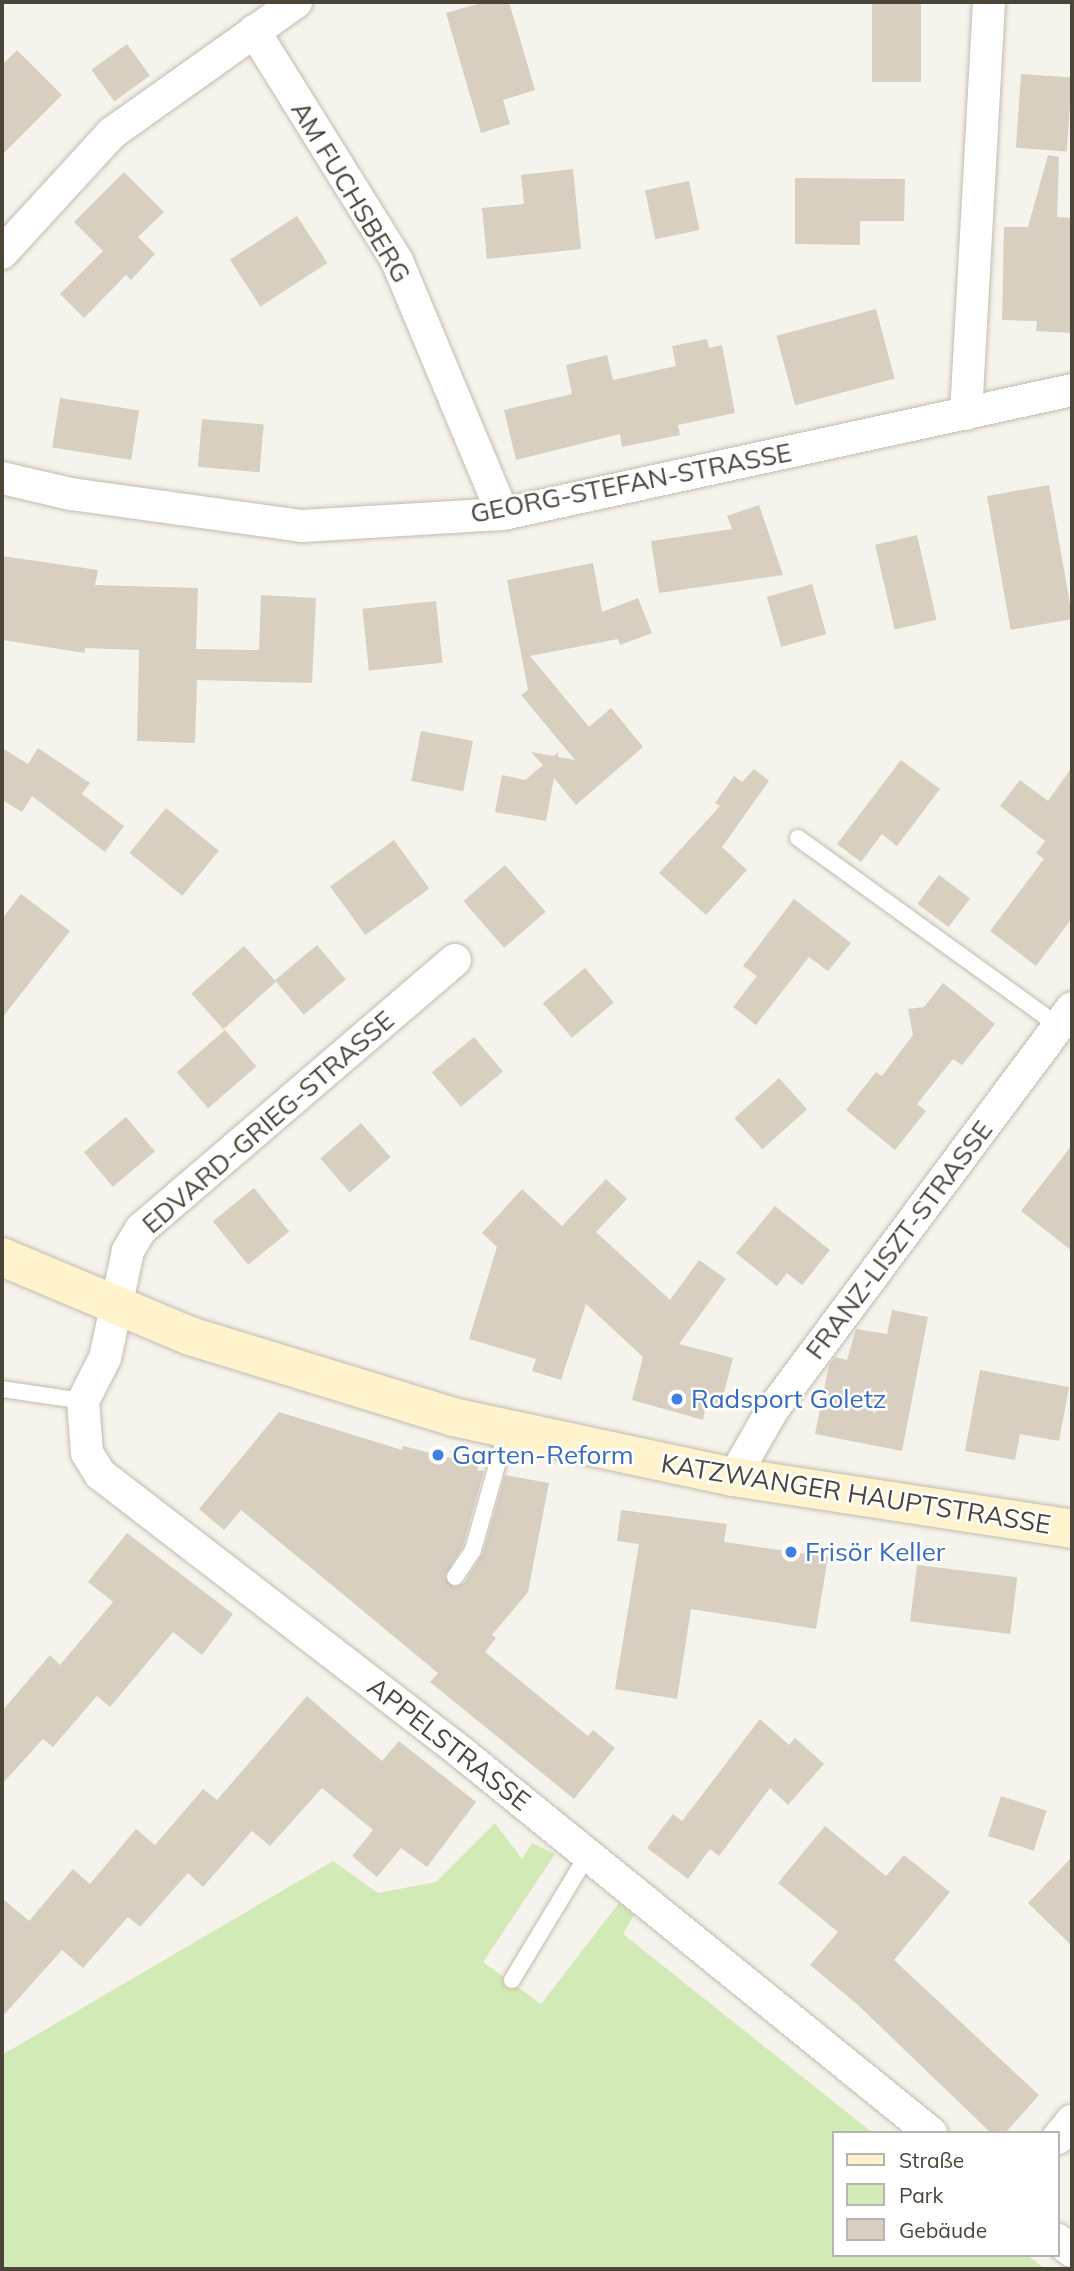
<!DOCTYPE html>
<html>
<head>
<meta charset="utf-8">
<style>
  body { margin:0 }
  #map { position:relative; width:1074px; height:2271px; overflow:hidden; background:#f6f3ec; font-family:Mulish,sans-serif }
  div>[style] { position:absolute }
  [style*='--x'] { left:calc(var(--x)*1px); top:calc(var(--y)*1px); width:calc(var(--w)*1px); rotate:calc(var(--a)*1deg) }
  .green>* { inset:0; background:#d2eab5 }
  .building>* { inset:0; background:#d8cfc1; transform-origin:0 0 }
  .roads { filter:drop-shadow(0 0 2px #c2bbae) drop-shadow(0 0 2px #c2bbae) }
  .lane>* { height:16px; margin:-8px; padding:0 8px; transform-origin:8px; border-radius:8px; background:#fff }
  .street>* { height:32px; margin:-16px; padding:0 16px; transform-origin:16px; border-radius:16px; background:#fff }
  .secondary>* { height:38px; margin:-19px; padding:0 19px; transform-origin:19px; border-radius:19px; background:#fff3cd }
  .dots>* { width:19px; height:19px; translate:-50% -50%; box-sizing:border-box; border:4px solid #fff; border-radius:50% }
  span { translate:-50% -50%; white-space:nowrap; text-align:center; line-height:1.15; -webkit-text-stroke:5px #fff; paint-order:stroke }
  .street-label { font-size:26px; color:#4b4439 }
  .shop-label { font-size:26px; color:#366cbe }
  .left { translate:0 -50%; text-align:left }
  .frame { position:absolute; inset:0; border:4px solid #4b4439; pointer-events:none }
  .legend { position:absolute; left:832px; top:2131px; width:228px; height:126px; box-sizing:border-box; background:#fff; border:2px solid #b7b4b0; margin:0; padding:9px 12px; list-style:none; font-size:21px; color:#4b4439 }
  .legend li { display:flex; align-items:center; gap:14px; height:35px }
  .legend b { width:35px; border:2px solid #b7b4b0 }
</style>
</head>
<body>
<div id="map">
  <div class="green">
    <div style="clip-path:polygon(495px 1823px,522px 1859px,532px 1843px,555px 1854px,483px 1962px,541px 2004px,619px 1903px,634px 1915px,623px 1934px,873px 2133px,834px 2133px,834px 2255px,1027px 2255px,1045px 2269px,2px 2269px,2px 2055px,333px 1861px,378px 1893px,436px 1882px)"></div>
  </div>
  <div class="building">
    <div style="clip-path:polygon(485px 2px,509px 2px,535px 90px,503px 100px,510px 124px,481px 133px,446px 13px)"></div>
    <div style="left:872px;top:2px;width:49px;height:80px"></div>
    <div style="left:127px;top:44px;width:39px;height:44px;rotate:54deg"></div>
    <div style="clip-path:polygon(17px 50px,62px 95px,2px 155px,2px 65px)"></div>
    <div style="left:1021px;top:74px;width:51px;height:74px;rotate:4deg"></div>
    <div style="clip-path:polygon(1048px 155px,1059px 157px,1057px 217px,1072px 218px,1072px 333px,1036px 331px,1037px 321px,1002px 320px,1004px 227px,1028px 227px)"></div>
    <div style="clip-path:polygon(573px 169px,581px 249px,487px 259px,482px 208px,524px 204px,521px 175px)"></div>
    <div style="clip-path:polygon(124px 172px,164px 212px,138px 237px,155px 254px,131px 280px,126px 275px,84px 318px,60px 294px,103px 251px,74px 222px)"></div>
    <div style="clip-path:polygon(795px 178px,905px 179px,904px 221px,860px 221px,860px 245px,795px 244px)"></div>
    <div style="left:689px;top:181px;width:50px;height:45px;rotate:78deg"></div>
    <div style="left:297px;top:216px;width:56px;height:80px;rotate:57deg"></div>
    <div style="left:876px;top:309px;width:72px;height:103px;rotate:75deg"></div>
    <div style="clip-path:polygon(707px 339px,709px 348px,722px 345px,735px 413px,678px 425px,680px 435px,622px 447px,620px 434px,516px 460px,504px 410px,572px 394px,566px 365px,607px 355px,613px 380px,676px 366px,672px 346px)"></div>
    <div style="left:60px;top:398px;width:80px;height:50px;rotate:9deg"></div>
    <div style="left:202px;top:419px;width:62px;height:48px;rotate:5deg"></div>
    <div style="left:1049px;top:485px;width:136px;height:63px;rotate:80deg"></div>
    <div style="clip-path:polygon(759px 505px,783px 575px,659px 593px,651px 541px,732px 529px,727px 516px)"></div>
    <div style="left:917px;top:535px;width:87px;height:43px;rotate:77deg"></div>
    <div style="clip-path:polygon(2px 556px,98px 570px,95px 585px,198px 588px,196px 649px,259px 650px,261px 595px,316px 598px,312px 683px,197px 680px,195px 743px,137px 741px,139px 650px,85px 648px,85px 653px,2px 640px)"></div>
    <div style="clip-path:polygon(593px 563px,602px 612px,638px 598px,652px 633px,620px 645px,618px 639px,530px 656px,589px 727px,611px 708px,643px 747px,576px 805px,554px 778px,546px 821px,495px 812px,502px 775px,525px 780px,543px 765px,531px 752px,554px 756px,558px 752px,558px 757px,575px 760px,521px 695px,528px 690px,507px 580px)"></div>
    <div style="left:812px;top:584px;width:52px;height:47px;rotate:74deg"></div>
    <div style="left:436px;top:601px;width:62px;height:74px;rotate:84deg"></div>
    <div style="left:421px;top:731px;width:53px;height:51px;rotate:11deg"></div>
    <div style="clip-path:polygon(2px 748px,28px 764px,38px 748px,90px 783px,82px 794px,124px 826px,105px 852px,32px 796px,22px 812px,2px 800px)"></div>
    <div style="clip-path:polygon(901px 760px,940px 789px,897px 846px,882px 834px,861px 862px,837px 844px)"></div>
    <div style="clip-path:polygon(1072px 767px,1072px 918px,1036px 966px,990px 931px,1044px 859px,1036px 853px,1045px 841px,1000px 806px,1020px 780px,1048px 801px)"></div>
    <div style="clip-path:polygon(754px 769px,769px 781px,722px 847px,747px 870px,706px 915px,659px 873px,720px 806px,715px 803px,734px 776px,742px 782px)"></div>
    <div style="left:166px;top:808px;width:68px;height:58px;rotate:39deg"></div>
    <div style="left:394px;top:840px;width:60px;height:79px;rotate:54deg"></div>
    <div style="left:505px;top:865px;width:62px;height:55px;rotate:49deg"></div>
    <div style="left:939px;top:875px;width:39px;height:36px;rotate:37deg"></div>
    <div style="clip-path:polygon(21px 894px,70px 931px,2px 1018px,2px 919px)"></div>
    <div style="clip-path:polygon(794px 899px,851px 943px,828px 971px,809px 957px,756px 1025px,733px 1007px,757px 976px,743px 966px)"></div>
    <div style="left:317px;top:945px;width:45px;height:55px;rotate:50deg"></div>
    <div style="left:244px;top:946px;width:48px;height:71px;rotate:48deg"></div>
    <div style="left:585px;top:968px;width:45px;height:55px;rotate:50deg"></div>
    <div style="clip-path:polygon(943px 983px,995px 1024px,962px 1065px,953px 1059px,917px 1104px,926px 1111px,895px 1150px,846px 1110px,876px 1072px,882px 1076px,913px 1035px,908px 1009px,924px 1007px)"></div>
    <div style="left:225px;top:1030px;width:48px;height:64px;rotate:49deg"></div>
    <div style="left:474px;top:1037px;width:45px;height:55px;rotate:50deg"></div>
    <div style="left:779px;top:1078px;width:42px;height:60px;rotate:48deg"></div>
    <div style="left:126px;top:1117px;width:45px;height:55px;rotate:50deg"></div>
    <div style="left:361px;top:1123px;width:45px;height:54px;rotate:49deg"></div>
    <div style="clip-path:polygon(1072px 1145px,1072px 1251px,1021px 1211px)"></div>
    <div style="clip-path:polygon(606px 1179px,627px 1199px,596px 1232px,670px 1300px,699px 1260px,726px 1279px,679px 1344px,733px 1358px,721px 1404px,707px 1401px,703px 1420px,632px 1400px,643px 1357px,586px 1304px,561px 1380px,532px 1371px,536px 1359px,469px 1339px,497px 1247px,482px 1233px,522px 1189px,562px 1226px)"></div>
    <div style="left:254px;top:1188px;width:56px;height:53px;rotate:51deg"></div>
    <div style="clip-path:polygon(775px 1206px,830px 1250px,802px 1285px,787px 1273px,777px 1286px,736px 1253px)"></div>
    <div style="clip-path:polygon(892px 1310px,928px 1317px,902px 1451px,815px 1434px,829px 1365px,835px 1357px,847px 1360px,856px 1329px,887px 1334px)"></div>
    <div style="clip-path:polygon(980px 1370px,1069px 1387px,1059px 1441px,1020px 1434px,1015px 1460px,965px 1451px)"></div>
    <div style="clip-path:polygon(279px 1412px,402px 1450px,403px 1446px,479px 1465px,477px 1470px,484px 1471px,463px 1546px,445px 1576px,454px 1587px,464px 1583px,483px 1553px,505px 1475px,549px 1483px,528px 1592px,492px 1635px,496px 1638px,485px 1652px,588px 1736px,593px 1730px,615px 1748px,574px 1799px,430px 1682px,438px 1673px,241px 1510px,224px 1530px,199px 1509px)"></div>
    <div style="clip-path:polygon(621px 1510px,727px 1524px,724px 1542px,828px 1557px,816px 1629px,691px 1609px,677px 1699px,615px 1689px,639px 1544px,617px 1541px)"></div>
    <div style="clip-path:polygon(127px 1533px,233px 1614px,202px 1655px,173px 1632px,110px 1707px,97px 1696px,53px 1747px,43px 1739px,2px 1784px,2px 1711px,50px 1655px,60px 1665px,113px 1602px,88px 1582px)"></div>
    <div style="left:917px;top:1565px;width:101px;height:57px;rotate:7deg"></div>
    <div style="clip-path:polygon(307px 1696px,382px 1761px,399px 1741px,476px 1802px,427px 1867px,401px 1848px,377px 1877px,352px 1856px,373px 1830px,322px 1788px,270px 1846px,252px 1831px,203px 1887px,188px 1873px,140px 1927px,128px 1917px,83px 1968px,62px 1950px,2px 2017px,2px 1898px,29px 1921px,73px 1869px,90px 1884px,136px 1829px,155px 1845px,203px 1789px,217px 1800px)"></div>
    <div style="clip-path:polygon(760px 1719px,789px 1745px,795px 1738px,824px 1764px,788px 1805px,770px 1788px,719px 1856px,710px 1849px,688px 1879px,647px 1848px,673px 1814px,682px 1821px)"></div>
    <div style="left:1001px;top:1796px;width:48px;height:42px;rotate:18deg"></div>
    <div style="clip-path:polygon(825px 1826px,886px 1876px,904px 1855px,950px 1892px,894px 1960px,1039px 2095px,1005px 2133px,991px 2133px,858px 2005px,810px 1965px,838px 1932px,778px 1883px)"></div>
    <div style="clip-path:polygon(1072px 1857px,1072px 1946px,1028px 1903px)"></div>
  </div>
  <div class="roads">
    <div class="lane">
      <div style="--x:798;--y:838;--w:322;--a:35.8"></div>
      <div style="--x:2;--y:1389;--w:82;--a:8.4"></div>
      <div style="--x:455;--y:1577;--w:32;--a:-56"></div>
      <div style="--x:473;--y:1550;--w:125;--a:-74.2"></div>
      <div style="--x:512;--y:1980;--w:147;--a:-58.9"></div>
    </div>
    <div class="street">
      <div style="--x:254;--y:31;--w:271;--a:58.1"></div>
      <div style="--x:397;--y:261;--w:274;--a:67.3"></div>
      <div style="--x:2;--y:253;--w:163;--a:-47.5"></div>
      <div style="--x:112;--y:133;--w:226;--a:-35.4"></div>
      <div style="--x:966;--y:414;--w:413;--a:-86.8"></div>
      <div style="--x:2;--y:478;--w:71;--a:13.1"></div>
      <div style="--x:71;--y:494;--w:233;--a:7.9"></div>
      <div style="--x:302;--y:526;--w:201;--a:-3.4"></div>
      <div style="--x:503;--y:514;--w:582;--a:-12.29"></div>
      <div style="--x:455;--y:960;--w:413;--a:139.4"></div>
      <div style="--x:141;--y:1229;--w:26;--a:121"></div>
      <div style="--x:128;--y:1251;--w:109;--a:102.1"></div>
      <div style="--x:105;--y:1358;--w:48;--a:117.1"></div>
      <div style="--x:83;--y:1401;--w:52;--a:85.6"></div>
      <div style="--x:87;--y:1453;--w:25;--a:58"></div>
      <div style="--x:100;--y:1474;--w:457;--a:37.6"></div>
      <div style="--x:462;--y:1753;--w:604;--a:39.02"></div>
      <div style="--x:734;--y:1477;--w:78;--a:-60.2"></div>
      <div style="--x:773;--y:1409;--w:500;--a:-53.29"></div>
      <div style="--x:1058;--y:2138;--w:22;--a:-51"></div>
      <div style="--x:1058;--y:2240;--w:18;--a:38"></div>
    </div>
    <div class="secondary">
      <div style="--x:2;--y:1257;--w:204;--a:22.8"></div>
      <div style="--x:190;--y:1336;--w:275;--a:17.1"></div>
      <div style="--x:453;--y:1417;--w:287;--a:12.1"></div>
      <div style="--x:734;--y:1477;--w:342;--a:8.7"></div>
    </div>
  </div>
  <div class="dots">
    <div style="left:677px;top:1399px;background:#3f7fe0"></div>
    <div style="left:438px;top:1455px;background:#3f7fe0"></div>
    <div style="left:791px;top:1552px;background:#3f7fe0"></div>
  </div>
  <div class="street-label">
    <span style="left:351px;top:192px;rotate:59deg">AM FUCHSBERG</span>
    <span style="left:631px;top:483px;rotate:-11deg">GEORG-STEFAN-STRASSE</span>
    <span style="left:268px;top:1122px;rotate:-41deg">EDVARD-GRIEG-STRASSE</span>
    <span style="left:899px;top:1240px;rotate:-53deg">FRANZ-LISZT-STRASSE</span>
    <span style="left:856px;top:1494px;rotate:9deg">KATZWANGER HAUPTSTRASSE</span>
    <span style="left:449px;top:1744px;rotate:38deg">APPELSTRASSE</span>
  </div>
  <div class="shop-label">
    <span class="left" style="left:691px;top:1399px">Radsport Goletz</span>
    <span class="left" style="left:452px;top:1455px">Garten-Reform</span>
    <span class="left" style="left:805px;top:1552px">Frisör Keller</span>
  </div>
  <div class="frame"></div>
  <ul class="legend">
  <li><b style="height:9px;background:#fff3cd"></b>Straße</li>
  <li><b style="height:19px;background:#d2eab5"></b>Park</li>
  <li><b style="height:19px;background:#d8cfc1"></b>Gebäude</li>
  </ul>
</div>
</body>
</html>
